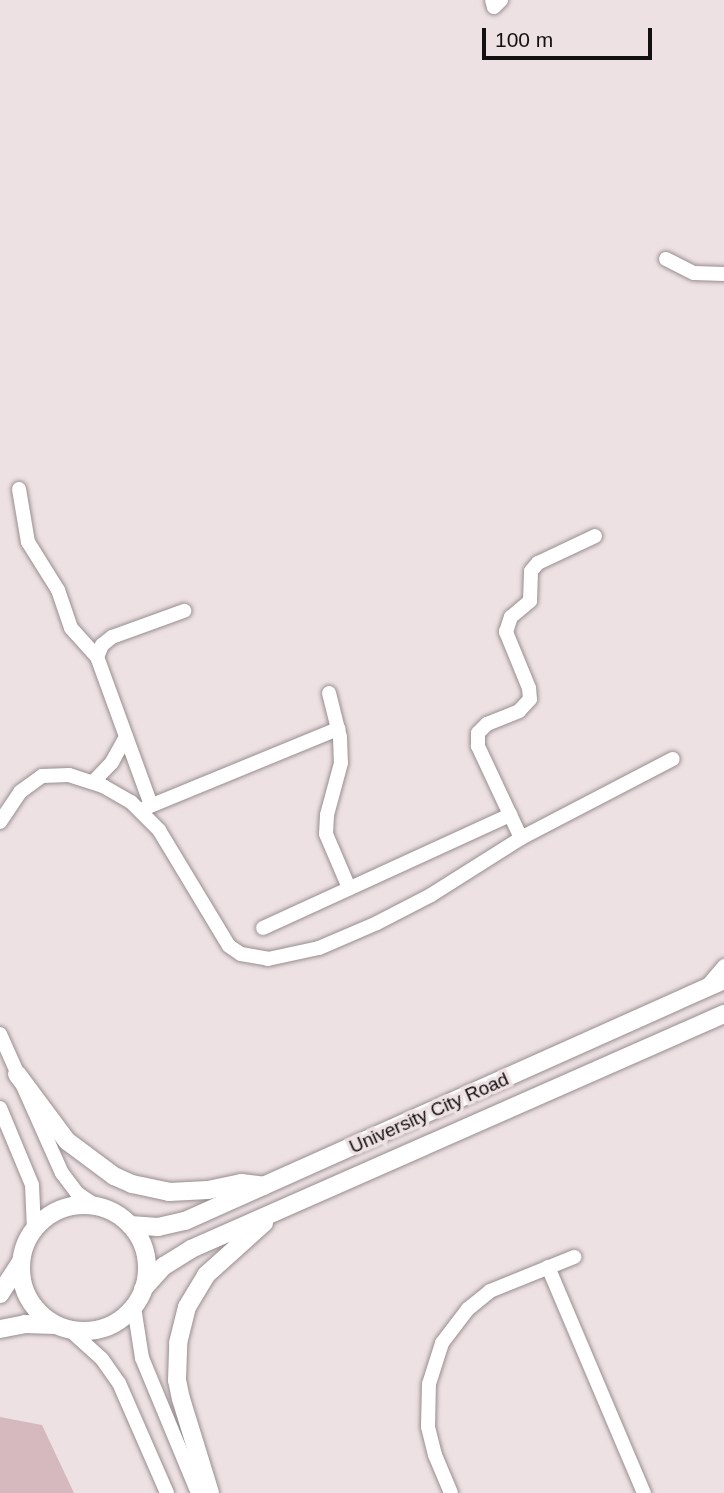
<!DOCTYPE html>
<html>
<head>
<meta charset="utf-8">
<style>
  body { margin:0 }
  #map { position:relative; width:724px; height:1493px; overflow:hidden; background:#ede1e3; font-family:Arial,sans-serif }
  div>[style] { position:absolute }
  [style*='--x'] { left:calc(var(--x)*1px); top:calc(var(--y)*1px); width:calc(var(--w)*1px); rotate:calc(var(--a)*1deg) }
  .green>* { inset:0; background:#d5b9be }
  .roads { filter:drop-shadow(0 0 2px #988d8f) drop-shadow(0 0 2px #988d8f) }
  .minor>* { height:14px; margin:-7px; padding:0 7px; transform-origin:7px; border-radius:7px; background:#fff }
  .major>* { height:18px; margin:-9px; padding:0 9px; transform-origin:9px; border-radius:9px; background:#fff }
  .major>.ring { margin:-9px; padding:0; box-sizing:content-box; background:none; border:18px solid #fff; border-radius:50% }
  span { translate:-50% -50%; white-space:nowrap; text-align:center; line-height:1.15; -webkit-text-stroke:7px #ede1e3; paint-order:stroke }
  .street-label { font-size:19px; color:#141011 }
  .scale { position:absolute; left:482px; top:28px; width:170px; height:32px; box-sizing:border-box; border:4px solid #141011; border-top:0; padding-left:9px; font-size:21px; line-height:24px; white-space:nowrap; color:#141011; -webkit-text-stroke:5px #ede1e3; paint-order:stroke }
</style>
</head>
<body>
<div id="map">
  <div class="green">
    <div style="clip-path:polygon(0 1417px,42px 1425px,74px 1493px,0 1493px)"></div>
  </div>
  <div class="roads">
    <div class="minor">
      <div style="--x:492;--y:0;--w:7;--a:74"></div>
      <div style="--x:494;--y:7;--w:10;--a:-45"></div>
      <div style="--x:666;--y:259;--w:31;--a:27"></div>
      <div style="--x:694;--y:273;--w:30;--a:2"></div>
      <div style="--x:19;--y:489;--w:54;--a:80.4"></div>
      <div style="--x:28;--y:542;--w:57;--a:58"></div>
      <div style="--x:58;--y:590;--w:40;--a:71.1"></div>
      <div style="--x:71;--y:628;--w:39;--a:48"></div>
      <div style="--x:329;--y:693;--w:45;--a:76"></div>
      <div style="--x:340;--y:737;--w:26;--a:88"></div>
      <div style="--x:341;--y:763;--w:54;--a:105.1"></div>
      <div style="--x:327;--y:815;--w:19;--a:93"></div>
      <div style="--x:326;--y:834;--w:59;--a:66.9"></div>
      <div style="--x:93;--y:782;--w:28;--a:-46"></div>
      <div style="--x:112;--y:762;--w:29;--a:-61"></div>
      <div style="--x:151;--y:805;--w:158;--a:-110"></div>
      <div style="--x:97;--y:657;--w:13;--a:-67"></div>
      <div style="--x:102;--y:645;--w:13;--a:-39"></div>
      <div style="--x:112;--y:637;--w:77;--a:-19.9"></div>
      <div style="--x:145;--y:808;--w:209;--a:-22.3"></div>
      <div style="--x:0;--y:822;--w:36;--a:-56"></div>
      <div style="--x:20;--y:792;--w:27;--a:-36"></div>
      <div style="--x:42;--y:776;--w:27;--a:-2"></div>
      <div style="--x:69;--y:775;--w:36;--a:18"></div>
      <div style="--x:103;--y:786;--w:32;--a:30"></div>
      <div style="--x:131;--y:802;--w:40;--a:45"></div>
      <div style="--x:159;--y:830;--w:135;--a:58.9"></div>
      <div style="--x:229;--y:946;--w:14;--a:34"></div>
      <div style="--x:241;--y:954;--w:27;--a:10"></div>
      <div style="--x:268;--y:959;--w:52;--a:-12.2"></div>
      <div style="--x:319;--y:948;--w:63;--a:-23.3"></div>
      <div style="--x:377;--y:923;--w:61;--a:-27.4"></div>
      <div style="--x:431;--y:895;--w:107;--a:-32.3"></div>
      <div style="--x:521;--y:838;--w:171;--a:-27.5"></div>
      <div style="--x:521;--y:838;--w:102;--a:-115.1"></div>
      <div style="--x:478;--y:746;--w:13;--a:-90"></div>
      <div style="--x:478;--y:733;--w:13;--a:-45"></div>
      <div style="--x:487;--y:724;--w:35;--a:-22"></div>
      <div style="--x:519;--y:711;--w:16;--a:-47"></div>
      <div style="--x:530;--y:699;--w:11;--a:-95"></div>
      <div style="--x:529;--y:688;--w:61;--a:-112.3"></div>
      <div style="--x:506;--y:632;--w:16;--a:-72"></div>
      <div style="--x:511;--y:617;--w:25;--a:-40"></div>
      <div style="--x:530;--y:601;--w:30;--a:-88"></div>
      <div style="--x:531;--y:571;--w:11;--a:-49"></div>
      <div style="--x:538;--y:563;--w:63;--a:-25.3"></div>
      <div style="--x:263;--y:928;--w:272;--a:-24.6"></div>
      <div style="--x:705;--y:989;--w:30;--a:-50"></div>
      <div style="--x:0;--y:1034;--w:152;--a:66"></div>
      <div style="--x:62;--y:1173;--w:25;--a:53"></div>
      <div style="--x:77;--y:1193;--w:25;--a:34"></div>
      <div style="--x:0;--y:1108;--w:83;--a:67.4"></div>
      <div style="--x:32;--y:1185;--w:44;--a:87.4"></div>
      <div style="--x:548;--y:1267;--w:246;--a:67"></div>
      <div style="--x:134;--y:1307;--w:52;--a:81.1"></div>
      <div style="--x:142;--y:1358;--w:146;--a:67.5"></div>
      <div style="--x:70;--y:1330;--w:43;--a:42.2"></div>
      <div style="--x:102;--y:1359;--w:29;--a:55"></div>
      <div style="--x:119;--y:1383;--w:120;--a:66.4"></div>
      <div style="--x:451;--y:1493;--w:41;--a:-112.8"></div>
      <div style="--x:435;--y:1455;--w:29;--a:-104"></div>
      <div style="--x:428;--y:1427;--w:43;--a:-88.7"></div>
      <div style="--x:429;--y:1384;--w:43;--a:-72.4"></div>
      <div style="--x:442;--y:1343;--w:43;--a:-52.6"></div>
      <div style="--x:468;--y:1309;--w:28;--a:-39"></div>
      <div style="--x:490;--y:1291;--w:91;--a:-22"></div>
    </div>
    <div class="major">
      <div style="--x:17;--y:1074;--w:84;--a:53.3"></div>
      <div style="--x:67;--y:1141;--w:59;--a:36.7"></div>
      <div style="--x:114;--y:1176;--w:20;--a:24"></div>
      <div style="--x:132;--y:1184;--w:38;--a:12"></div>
      <div style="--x:169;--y:1192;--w:39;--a:-3"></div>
      <div style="--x:208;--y:1190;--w:34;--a:-12"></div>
      <div style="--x:241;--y:1183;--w:23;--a:7"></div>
      <div class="ring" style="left:21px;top:1205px;width:108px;height:108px"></div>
      <div style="--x:130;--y:1225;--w:28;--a:4"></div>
      <div style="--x:158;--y:1227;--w:28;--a:-13"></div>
      <div style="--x:185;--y:1221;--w:590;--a:-24.09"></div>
      <div style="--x:143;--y:1289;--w:31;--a:-48"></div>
      <div style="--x:164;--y:1266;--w:32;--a:-32"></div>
      <div style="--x:191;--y:1249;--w:583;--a:-23.79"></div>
      <div style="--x:0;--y:1294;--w:38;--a:-57"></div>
      <div style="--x:0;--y:1329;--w:25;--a:-11"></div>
      <div style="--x:25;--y:1324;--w:30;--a:2"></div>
      <div style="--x:210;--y:1493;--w:98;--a:-107.1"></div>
      <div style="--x:181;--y:1399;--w:19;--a:-102"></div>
      <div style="--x:177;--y:1380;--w:37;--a:-88"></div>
      <div style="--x:178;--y:1343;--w:37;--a:-76"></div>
      <div style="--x:187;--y:1307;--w:37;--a:-59"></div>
      <div style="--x:206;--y:1275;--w:78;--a:-41.9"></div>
    </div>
  </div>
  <div class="street-label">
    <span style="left:429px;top:1113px;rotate:-24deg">University City Road</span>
  </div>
  <div class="scale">100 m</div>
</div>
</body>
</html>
